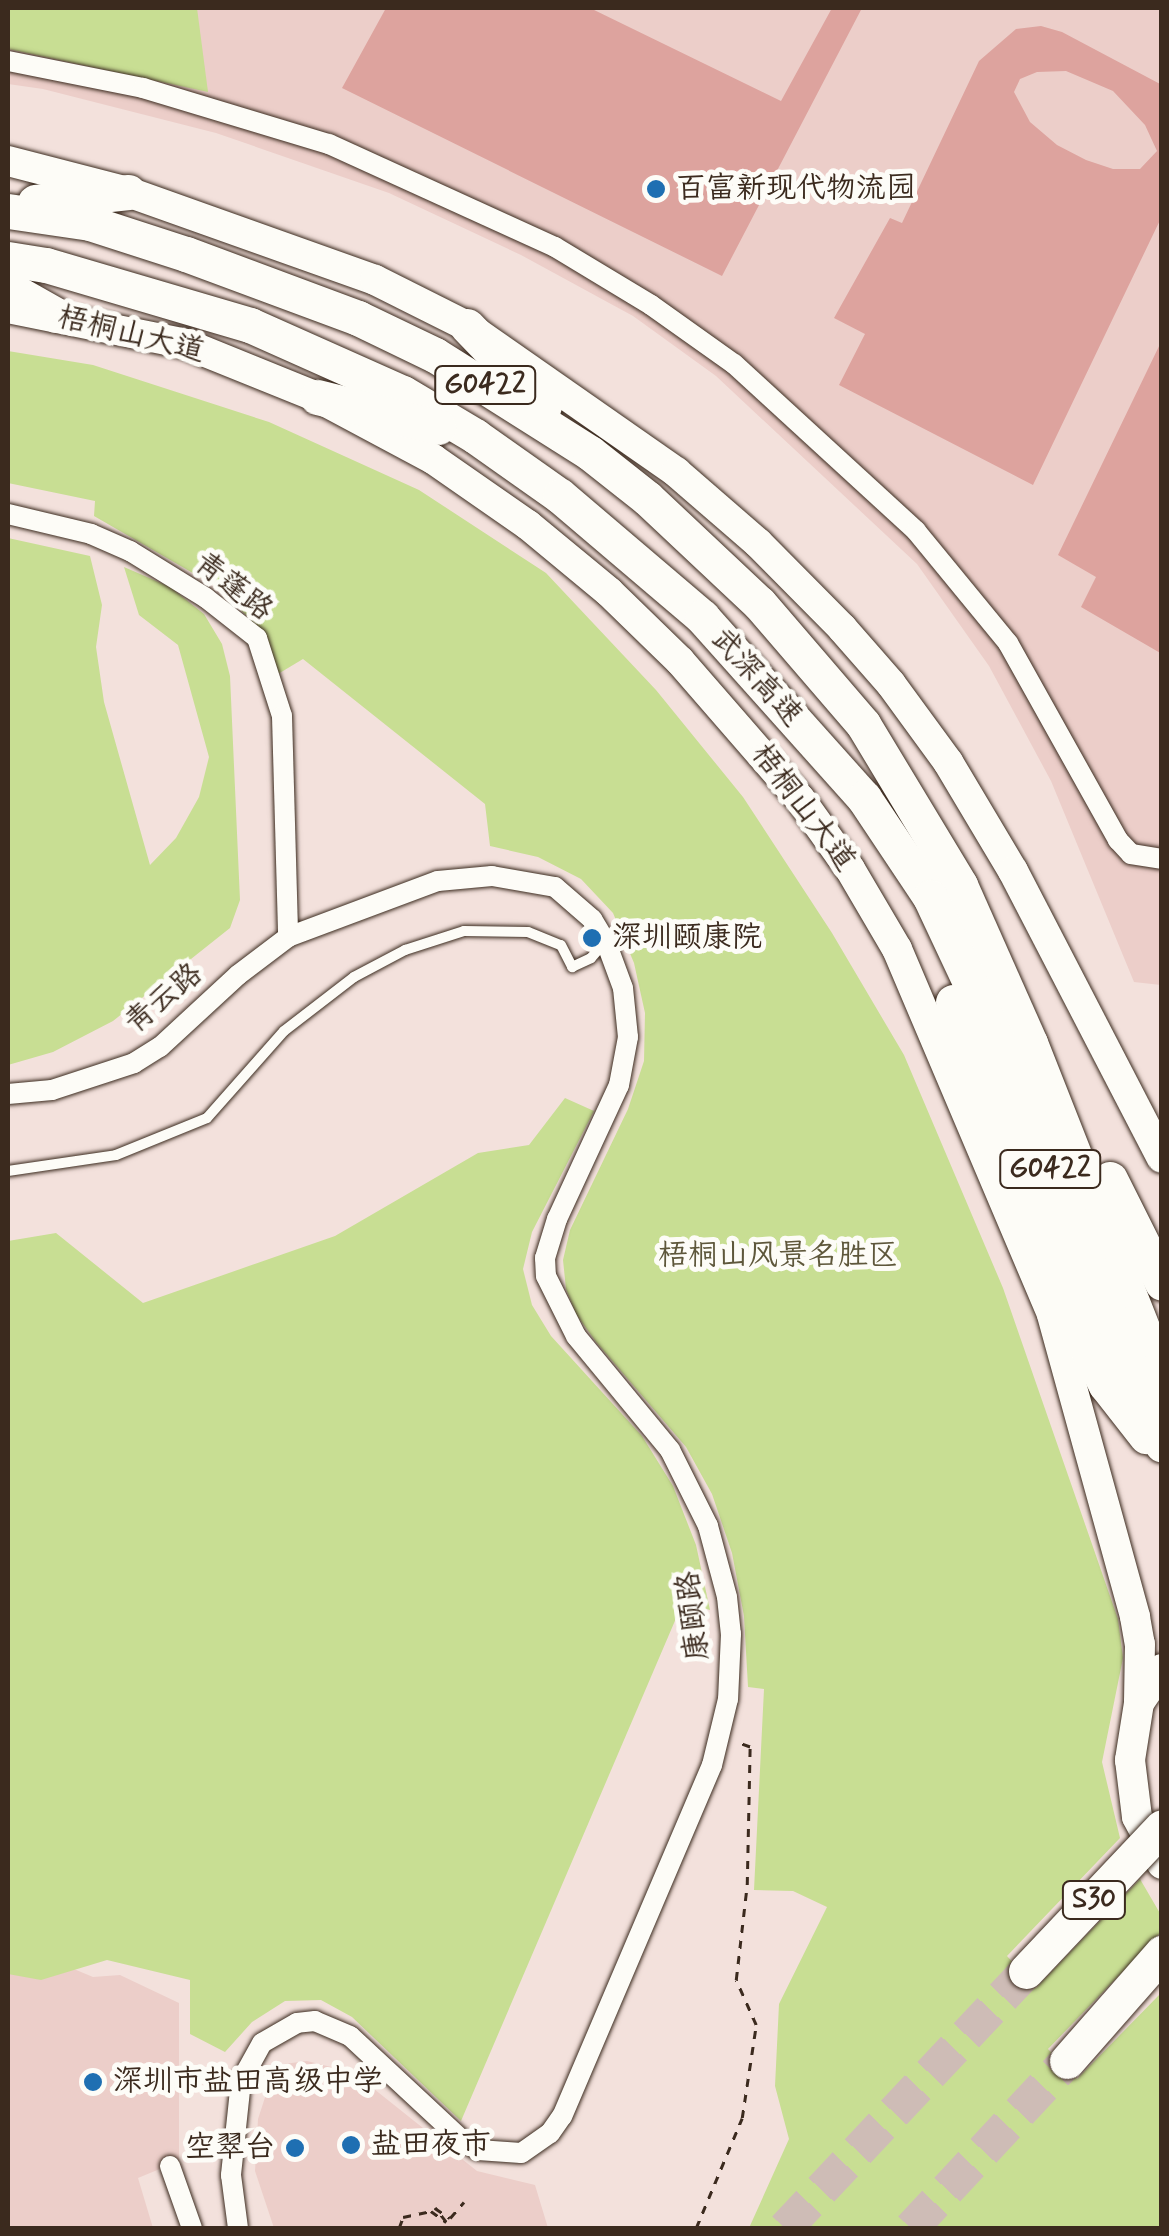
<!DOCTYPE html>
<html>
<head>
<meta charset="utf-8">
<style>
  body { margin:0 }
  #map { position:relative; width:1169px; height:2236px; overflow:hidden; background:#f3e1dc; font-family:Mynerve,"LXGW WenKai TC",sans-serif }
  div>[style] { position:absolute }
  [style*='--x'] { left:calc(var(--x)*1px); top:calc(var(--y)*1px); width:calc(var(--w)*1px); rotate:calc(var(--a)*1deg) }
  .built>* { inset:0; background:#eccec9 }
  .green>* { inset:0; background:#c8de93 }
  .building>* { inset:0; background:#dda39e }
  .highway-tunnel>* { height:35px; margin-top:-17.5px; transform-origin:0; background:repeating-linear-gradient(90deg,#cebcb6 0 35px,transparent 0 53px) }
  .path>* { height:2.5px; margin-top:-1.25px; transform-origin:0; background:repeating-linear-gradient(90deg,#3b2a1e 0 8px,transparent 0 16px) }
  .roads { filter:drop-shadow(0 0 2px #3b2a1e) drop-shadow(0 0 2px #3b2a1e) }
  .lane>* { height:10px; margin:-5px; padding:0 5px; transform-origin:5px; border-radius:5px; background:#fdfcf7 }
  .street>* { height:20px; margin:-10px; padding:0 10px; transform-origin:10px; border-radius:10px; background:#fdfcf7 }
  .primary>* { height:30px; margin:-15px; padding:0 15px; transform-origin:15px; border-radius:15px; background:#fdfcf7 }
  .highway>* { height:35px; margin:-17.5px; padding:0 17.5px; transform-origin:17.5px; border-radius:17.5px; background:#fdfcf7 }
  .bridges { filter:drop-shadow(0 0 2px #3b2a1e) drop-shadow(0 0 2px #3b2a1e) }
  .highway-bridge>* { height:35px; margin:-17.5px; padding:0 17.5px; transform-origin:17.5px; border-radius:17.5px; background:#fdfcf7 }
  .dots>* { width:28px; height:28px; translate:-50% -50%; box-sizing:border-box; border:5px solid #fdfcf7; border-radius:50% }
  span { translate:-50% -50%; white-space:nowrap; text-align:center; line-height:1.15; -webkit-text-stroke:10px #fdfcf7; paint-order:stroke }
  .shield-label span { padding:2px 8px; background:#fdfcf7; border:2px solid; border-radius:8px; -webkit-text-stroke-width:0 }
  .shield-label { font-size:28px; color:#3b2a1e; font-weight:700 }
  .poi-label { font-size:30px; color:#3b2a1e }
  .left { translate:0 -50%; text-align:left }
  .right { translate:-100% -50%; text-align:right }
  .street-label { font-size:30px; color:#3b2a1e }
  .park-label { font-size:30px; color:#5e573b }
  .frame { position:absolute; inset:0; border:10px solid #3b2a1e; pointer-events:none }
</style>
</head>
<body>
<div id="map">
  <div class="built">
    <div style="clip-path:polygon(8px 8px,1161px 8px,1161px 985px,1134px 982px,1051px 781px,989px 666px,917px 564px,716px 376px,633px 316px,521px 255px,389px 193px,216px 133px,43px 89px,8px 84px)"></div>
    <div style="clip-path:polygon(50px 1959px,93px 1977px,120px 1975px,179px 2003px,179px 2161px,138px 2178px,153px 2228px,8px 2228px,8px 1975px,25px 1960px)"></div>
    <div style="clip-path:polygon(307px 2061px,339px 2069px,374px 2089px,477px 2171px,535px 2185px,548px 2228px,274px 2228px,255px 2171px,258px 2119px,272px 2076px,284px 2064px)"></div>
  </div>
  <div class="green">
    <div style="clip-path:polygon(8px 8px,197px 8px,208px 92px,8px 49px)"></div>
    <div style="clip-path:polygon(8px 351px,93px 365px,269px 422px,419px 490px,546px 573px,656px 690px,743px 797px,832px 933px,904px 1055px,1003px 1288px,1118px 1619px,1123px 1658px,1102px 1762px,1120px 1838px,1007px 1956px,1036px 1988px,1140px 1879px,1161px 1915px,1161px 1932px,1048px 2049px,1077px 2079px,1161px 1993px,1161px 2228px,749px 2228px,789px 2139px,775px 2086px,779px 2004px,827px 1907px,793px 1891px,754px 1890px,764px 1689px,748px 1687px,744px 1616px,732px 1553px,712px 1494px,686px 1447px,596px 1342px,576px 1314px,566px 1289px,563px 1260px,570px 1230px,628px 1109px,644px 1061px,645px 1013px,634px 963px,613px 913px,581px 879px,538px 857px,490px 846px,485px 804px,303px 659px,273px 677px,250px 619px,217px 587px,94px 516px,95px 501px,8px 483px)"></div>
    <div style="clip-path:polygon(8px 538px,90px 556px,102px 605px,96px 647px,104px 702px,150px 865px,176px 838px,199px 797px,209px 757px,178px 645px,139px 615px,124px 567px,170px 587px,204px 614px,222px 644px,230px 676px,240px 900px,230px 928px,113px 1021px,53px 1052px,8px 1065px)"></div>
    <div style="clip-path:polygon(565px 1098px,594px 1111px,532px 1232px,523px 1269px,532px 1305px,551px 1336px,642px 1436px,673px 1486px,696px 1545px,710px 1610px,683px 1602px,461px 2121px,352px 2017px,321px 2000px,285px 2001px,252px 2022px,225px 2052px,190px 2034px,190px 1980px,107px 1960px,41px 1980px,8px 1974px,8px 1241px,56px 1233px,143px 1303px,335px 1236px,478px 1153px,529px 1145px)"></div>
  </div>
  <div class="building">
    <div style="clip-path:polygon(386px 8px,590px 8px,781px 101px,832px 8px,862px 8px,722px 276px,342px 88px)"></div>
    <div style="clip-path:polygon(evenodd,1041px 26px,1062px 32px,1162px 85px,1162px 216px,1033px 485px,839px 385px,865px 334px,834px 318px,890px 218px,902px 223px,979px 61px,1016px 29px,1041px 26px,1066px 71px,1113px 91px,1145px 125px,1157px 151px,1140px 169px,1113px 169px,1086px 160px,1057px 145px,1030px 122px,1014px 92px,1020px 79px,1037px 72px,1066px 71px)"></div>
    <div style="clip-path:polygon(1162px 340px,1162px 654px,1081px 607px,1096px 577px,1058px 555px)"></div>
  </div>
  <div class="highway-tunnel">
    <div style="--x:785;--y:2228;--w:352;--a:-46.8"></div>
    <div style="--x:911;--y:2228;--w:229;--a:-47"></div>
  </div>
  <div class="path">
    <div style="--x:399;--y:2228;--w:12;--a:-70"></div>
    <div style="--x:403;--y:2217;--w:29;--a:-12"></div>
    <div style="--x:431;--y:2211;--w:19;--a:36"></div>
    <div style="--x:446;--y:2222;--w:18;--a:-128"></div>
    <div style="--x:435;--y:2208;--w:18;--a:34"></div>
    <div style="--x:450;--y:2218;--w:21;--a:-49"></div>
    <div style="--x:696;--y:2228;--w:119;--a:-67.3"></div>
    <div style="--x:742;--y:2118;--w:94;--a:-81.4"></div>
    <div style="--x:756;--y:2025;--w:49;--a:-114"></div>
    <div style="--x:736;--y:1980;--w:96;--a:-83.4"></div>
    <div style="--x:747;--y:1885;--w:138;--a:-88.8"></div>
    <div style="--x:750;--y:1747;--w:15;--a:-160"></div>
  </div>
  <div class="roads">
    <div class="lane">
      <div style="--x:8;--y:1171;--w:109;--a:-8.4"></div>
      <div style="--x:116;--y:1155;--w:98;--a:-22.1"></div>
      <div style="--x:207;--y:1118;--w:116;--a:-48.5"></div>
      <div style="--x:284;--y:1031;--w:88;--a:-37.6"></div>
      <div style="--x:354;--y:977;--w:58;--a:-27.9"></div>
      <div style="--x:405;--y:950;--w:62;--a:-17.9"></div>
      <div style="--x:464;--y:931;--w:64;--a:0.9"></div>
      <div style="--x:528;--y:932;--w:35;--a:22"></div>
      <div style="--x:561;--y:945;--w:25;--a:63"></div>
      <div style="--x:572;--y:967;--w:21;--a:-25"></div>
      <div style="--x:591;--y:958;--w:21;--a:-49"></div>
    </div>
    <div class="street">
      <div style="--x:8;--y:61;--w:138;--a:11.3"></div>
      <div style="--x:143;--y:88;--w:194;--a:16.8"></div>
      <div style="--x:329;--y:144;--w:248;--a:24.5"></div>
      <div style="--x:555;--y:247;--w:112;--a:31.1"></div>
      <div style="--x:651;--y:305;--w:102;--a:35.4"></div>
      <div style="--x:734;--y:364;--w:247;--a:42.5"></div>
      <div style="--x:916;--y:531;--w:145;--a:50.6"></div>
      <div style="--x:1008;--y:643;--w:226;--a:60.8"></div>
      <div style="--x:1118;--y:840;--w:19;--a:47"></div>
      <div style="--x:1131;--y:854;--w:31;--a:9"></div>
      <div style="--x:8;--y:514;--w:85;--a:13.5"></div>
      <div style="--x:91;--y:534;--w:43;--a:23.6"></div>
      <div style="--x:130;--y:551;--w:89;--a:31.7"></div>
      <div style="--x:206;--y:598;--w:65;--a:38.1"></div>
      <div style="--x:257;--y:638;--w:82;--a:72.2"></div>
      <div style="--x:282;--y:716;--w:221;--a:88.4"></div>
      <div style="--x:8;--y:1094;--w:44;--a:-5.2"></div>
      <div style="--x:52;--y:1090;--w:86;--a:-18.2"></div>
      <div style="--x:134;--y:1063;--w:31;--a:-32"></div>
      <div style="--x:160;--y:1047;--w:106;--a:-42.7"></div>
      <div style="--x:238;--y:975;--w:63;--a:-37.2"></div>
      <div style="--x:288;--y:937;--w:160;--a:-20.5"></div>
      <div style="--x:438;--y:881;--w:54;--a:-5.3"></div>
      <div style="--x:492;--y:876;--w:64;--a:9.9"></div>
      <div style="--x:555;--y:887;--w:49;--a:40.9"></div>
      <div style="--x:592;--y:919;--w:27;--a:59"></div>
      <div style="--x:606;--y:942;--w:49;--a:69.7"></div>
      <div style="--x:623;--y:988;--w:49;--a:84.2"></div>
      <div style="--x:628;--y:1037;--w:49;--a:100.6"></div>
      <div style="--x:619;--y:1085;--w:148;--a:114.8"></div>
      <div style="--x:557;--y:1219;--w:41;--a:107.1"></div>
      <div style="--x:545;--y:1258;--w:18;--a:87"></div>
      <div style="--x:546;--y:1276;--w:67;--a:63.4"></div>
      <div style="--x:576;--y:1336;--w:148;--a:50.5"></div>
      <div style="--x:670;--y:1450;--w:85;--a:63.4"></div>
      <div style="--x:708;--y:1526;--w:73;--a:75"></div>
      <div style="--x:727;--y:1597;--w:37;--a:84"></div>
      <div style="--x:731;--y:1634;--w:65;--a:92.6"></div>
      <div style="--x:728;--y:1699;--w:68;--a:103.6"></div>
      <div style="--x:712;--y:1765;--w:382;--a:113.1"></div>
      <div style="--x:562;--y:2116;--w:21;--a:125"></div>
      <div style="--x:550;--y:2133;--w:35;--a:145"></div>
      <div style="--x:521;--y:2153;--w:43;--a:-176"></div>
      <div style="--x:478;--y:2150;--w:17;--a:-149"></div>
      <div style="--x:463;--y:2141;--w:154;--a:-137.1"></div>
      <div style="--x:350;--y:2036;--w:38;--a:-157"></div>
      <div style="--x:315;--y:2021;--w:18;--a:174"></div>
      <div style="--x:297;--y:2023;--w:40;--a:150.3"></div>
      <div style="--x:262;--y:2043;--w:43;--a:118.9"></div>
      <div style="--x:241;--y:2081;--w:95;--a:96.1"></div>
      <div style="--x:231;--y:2175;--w:53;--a:82.5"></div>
      <div style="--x:170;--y:2166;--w:66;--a:70.5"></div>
    </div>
    <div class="primary">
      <div style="--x:8;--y:161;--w:124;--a:14.5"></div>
      <div style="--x:128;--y:192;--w:262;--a:19.6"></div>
      <div style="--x:375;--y:280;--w:103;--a:26.6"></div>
      <div style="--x:467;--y:326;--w:255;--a:34.9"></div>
      <div style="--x:676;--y:472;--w:108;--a:40.9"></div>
      <div style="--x:758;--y:543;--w:120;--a:45.3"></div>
      <div style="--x:842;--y:628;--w:74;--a:48.8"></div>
      <div style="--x:891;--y:684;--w:97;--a:53.8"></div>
      <div style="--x:948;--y:762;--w:127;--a:59.2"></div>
      <div style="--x:1013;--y:871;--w:323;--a:62.6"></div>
      <div style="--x:8;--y:308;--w:182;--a:11.4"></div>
      <div style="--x:186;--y:344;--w:141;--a:22"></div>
      <div style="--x:317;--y:397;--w:132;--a:28.1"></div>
      <div style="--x:433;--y:459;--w:116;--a:34.8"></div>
      <div style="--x:528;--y:525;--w:105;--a:39.6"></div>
      <div style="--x:609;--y:592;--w:99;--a:44.2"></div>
      <div style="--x:680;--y:661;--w:183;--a:49"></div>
      <div style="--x:800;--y:799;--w:86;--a:54.5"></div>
      <div style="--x:850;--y:869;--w:93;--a:59.6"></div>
      <div style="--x:897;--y:949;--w:397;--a:67"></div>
      <div style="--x:1052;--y:1315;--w:313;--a:74.6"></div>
      <div style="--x:1135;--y:1617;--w:27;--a:80"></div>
      <div style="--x:1140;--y:1644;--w:59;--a:91"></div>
      <div style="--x:1162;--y:1669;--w:41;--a:124.1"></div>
      <div style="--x:1139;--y:1703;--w:58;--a:99"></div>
      <div style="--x:1130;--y:1760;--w:57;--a:83"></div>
      <div style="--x:1137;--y:1817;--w:53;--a:62"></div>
    </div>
    <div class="highway">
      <div style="--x:35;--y:202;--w:94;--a:-6.1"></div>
      <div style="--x:8;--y:211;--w:83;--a:8.3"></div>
      <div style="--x:90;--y:223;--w:101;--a:17.9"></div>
      <div style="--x:186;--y:254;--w:184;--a:20.4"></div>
      <div style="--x:358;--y:318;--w:85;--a:25.7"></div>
      <div style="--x:435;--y:355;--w:183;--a:32.3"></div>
      <div style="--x:590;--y:453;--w:73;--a:38.3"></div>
      <div style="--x:647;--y:498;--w:154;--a:43.2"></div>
      <div style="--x:759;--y:603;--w:160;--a:49.3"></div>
      <div style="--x:863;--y:724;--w:188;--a:58.9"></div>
      <div style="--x:960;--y:885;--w:173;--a:66.1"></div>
      <div style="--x:1030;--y:1043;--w:360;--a:68.5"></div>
      <div style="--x:8;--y:259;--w:38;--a:9"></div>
      <div style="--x:46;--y:265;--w:213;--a:16.4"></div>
      <div style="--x:250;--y:325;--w:167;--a:24"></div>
      <div style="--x:403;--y:393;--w:84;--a:30.8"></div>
      <div style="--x:475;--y:436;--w:104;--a:35.2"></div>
      <div style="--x:560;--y:496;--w:187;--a:40.4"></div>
      <div style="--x:702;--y:617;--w:243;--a:48.2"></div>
      <div style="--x:864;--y:798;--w:119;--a:56.3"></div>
      <div style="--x:930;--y:897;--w:158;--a:64.9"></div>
      <div style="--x:997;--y:1040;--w:437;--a:67.8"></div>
      <div style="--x:8;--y:288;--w:55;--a:29.4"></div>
      <div style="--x:467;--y:326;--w:111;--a:46.1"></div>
      <div style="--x:317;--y:397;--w:125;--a:13.9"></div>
      <div style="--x:953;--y:1002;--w:375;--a:68.8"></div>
      <div style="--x:1089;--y:1352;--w:37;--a:63"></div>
      <div style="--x:1106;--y:1385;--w:65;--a:51.9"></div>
      <div style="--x:1110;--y:1179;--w:116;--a:63.4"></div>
      <div style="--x:1067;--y:2061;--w:144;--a:-48.7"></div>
    </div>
  </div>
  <div class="bridges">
    <div class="highway-bridge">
      <div style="--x:1026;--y:1971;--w:198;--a:-46.6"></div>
    </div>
  </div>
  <div class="dots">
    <div style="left:656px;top:189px;background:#1f6fb2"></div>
    <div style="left:592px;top:938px;background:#1f6fb2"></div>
    <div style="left:93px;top:2082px;background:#1f6fb2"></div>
    <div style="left:351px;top:2145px;background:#1f6fb2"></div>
    <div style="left:295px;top:2148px;background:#1f6fb2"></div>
  </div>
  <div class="shield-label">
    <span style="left:485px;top:385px">G0422</span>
    <span style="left:1050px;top:1169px">G0422</span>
    <span style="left:1094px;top:1900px">S30</span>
  </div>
  <div class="poi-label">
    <span class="left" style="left:676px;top:189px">百富新现代物流园</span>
    <span class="left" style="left:612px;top:938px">深圳颐康院</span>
    <span class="left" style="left:113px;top:2082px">深圳市盐田高级中学</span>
    <span class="left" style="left:371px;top:2145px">盐田夜市</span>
    <span class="right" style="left:275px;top:2148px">空翠台</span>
  </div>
  <div class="street-label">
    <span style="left:131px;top:335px;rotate:14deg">梧桐山大道</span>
    <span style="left:233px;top:587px;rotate:38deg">青蓬路</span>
    <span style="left:756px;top:678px;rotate:48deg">武深高速</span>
    <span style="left:803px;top:808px;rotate:53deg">梧桐山大道</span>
    <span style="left:164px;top:999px;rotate:-40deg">青云路</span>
    <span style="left:694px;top:1616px;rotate:-97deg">康颐路</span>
  </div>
  <div class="park-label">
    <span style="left:778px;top:1256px">梧桐山风景名胜区</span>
  </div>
  <div class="frame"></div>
</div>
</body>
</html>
